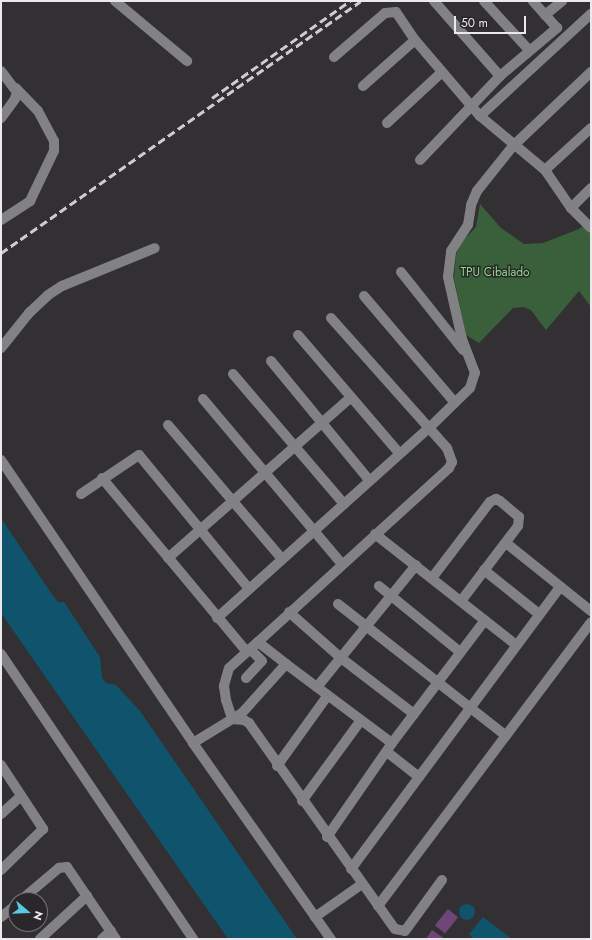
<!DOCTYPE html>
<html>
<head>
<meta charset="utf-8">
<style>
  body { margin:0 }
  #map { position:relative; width:592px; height:940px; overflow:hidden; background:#333033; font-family:Jost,sans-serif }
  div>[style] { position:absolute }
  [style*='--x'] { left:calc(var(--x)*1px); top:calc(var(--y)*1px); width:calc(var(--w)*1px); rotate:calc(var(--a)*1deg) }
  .green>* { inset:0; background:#39603a }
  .water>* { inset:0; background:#0f536c }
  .round { border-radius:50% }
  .building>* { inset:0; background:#704577; transform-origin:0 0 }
  .minor>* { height:10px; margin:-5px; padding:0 5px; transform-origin:5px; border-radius:5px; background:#828183 }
  .rail>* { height:3px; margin-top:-1.5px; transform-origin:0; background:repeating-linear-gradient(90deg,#ceccce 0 8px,transparent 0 12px) }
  span { translate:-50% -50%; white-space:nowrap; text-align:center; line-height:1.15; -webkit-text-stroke:3px #292729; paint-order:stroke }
  .park-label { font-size:12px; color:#90d890 }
  .frame { position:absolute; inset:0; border:2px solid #ebe9eb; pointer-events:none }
  .north { position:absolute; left:8px; top:892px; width:40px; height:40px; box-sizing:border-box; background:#292729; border:1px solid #777577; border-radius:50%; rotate:109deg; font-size:11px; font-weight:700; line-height:16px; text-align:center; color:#ebe9eb }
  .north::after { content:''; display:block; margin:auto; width:14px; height:18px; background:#59c8e4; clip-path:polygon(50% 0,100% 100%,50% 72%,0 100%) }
  .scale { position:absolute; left:454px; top:16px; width:72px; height:18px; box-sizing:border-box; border:2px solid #ebe9eb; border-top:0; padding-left:5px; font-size:12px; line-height:14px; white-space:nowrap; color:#ebe9eb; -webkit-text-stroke:3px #292729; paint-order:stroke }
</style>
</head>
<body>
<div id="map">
  <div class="green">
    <div style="clip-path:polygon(480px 204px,501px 228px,524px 244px,543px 243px,579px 229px,591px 219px,591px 307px,579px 291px,546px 330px,531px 310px,523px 307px,513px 308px,479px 343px,466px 335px,454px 278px,456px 255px,460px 244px,476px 227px)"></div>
  </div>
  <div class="water">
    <div style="clip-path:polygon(1px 518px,51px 593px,58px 602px,64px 602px,100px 657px,102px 677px,106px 683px,116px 685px,140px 711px,297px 939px,228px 939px,1px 613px)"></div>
    <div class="round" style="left:459px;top:904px;width:16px;height:16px"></div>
    <div style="clip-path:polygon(483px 917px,512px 939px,473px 939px,469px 934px)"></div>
  </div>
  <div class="building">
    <div style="left:448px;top:909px;width:13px;height:21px;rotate:39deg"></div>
    <div style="clip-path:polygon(432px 930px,445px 939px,426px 939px)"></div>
  </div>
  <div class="minor">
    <div style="--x:115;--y:1;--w:94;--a:39.8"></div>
    <div style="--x:434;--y:1;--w:100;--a:48.7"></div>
    <div style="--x:484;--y:1;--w:67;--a:47.4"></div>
    <div style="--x:545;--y:15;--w:22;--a:-39"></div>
    <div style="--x:334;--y:57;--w:67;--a:-40.8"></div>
    <div style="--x:385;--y:13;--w:11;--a:-5"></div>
    <div style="--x:396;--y:12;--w:34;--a:56"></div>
    <div style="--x:415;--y:40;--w:100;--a:49.5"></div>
    <div style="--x:480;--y:116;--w:85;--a:39.7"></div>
    <div style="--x:545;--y:170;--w:46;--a:55.6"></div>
    <div style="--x:571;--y:208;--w:28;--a:45"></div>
    <div style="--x:1;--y:71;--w:26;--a:53"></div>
    <div style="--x:17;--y:92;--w:7;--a:106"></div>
    <div style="--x:15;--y:99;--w:24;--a:126"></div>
    <div style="--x:363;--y:86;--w:69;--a:-41.5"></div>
    <div style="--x:480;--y:116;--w:151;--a:-42.6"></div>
    <div style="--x:387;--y:123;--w:75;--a:-42.8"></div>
    <div style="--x:420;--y:160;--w:116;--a:-46.4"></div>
    <div style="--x:500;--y:76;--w:75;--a:-40.1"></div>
    <div style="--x:557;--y:28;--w:36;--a:-132"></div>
    <div style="--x:545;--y:170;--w:62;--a:-42.4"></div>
    <div style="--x:571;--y:208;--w:28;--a:-45"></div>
    <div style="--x:1;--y:220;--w:35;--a:-33"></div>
    <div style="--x:30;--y:201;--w:55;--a:-64.4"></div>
    <div style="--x:54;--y:151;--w:10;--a:-90"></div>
    <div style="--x:54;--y:141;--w:34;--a:-118"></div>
    <div style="--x:38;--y:111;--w:32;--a:-134"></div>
    <div style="--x:401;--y:272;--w:100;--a:51.5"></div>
    <div style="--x:364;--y:296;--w:140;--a:49.6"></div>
    <div style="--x:331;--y:318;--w:174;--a:48.3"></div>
    <div style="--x:447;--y:448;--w:15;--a:70"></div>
    <div style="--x:452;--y:462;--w:7;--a:117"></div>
    <div style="--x:449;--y:468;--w:297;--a:137.7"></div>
    <div style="--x:229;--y:668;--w:19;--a:106"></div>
    <div style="--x:224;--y:686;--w:14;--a:82"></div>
    <div style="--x:226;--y:700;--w:20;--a:72"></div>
    <div style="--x:232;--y:719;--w:12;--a:5"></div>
    <div style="--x:244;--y:720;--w:6;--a:31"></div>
    <div style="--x:249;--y:723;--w:252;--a:54.7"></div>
    <div style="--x:395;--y:929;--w:10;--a:11"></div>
    <div style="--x:405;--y:931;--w:63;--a:-54"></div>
    <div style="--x:298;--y:335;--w:155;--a:49.4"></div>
    <div style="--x:1;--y:348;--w:45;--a:-51.3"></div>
    <div style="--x:29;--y:313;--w:26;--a:-43"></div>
    <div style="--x:48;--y:295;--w:17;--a:-33"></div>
    <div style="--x:62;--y:286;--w:100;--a:-22.2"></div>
    <div style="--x:271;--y:361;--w:154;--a:50.5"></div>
    <div style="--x:233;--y:374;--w:171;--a:49.5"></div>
    <div style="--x:203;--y:399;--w:216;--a:49.9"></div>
    <div style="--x:168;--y:425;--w:176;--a:49.6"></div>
    <div style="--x:1;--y:460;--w:342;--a:55.8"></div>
    <div style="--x:193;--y:743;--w:240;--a:54.9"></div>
    <div style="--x:102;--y:478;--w:226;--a:50.2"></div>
    <div style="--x:81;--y:494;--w:70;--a:-33.9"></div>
    <div style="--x:139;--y:455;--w:173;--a:50.6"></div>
    <div style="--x:375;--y:534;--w:179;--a:38.2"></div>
    <div style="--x:506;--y:543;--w:109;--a:38.7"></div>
    <div style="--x:168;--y:558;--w:242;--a:-41.3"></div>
    <div style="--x:484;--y:570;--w:70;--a:38.7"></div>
    <div style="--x:432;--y:578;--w:96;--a:-52.7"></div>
    <div style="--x:490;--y:502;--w:7;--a:-27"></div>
    <div style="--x:496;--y:499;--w:4;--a:27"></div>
    <div style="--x:500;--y:501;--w:25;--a:40"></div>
    <div style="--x:519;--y:517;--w:9;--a:96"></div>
    <div style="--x:518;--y:526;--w:94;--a:127.2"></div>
    <div style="--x:379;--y:586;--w:104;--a:39.2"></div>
    <div style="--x:338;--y:604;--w:212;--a:38.1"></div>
    <div style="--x:289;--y:612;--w:69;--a:41.5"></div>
    <div style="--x:341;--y:658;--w:92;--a:37.5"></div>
    <div style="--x:217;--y:618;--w:283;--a:-41.9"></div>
    <div style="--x:428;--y:429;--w:59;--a:-44.3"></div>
    <div style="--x:470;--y:388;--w:16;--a:-72"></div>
    <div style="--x:475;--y:373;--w:36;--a:-111"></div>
    <div style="--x:462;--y:339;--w:64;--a:-102.7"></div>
    <div style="--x:448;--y:277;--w:26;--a:-83"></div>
    <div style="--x:451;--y:251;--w:31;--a:-57"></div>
    <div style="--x:468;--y:225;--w:20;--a:-81"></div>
    <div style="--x:471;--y:205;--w:15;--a:-67"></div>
    <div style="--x:477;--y:191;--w:58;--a:-51.3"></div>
    <div style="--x:513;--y:146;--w:108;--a:-43.5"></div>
    <div style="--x:258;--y:642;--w:36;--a:38"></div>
    <div style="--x:1;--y:654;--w:344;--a:56"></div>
    <div style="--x:246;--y:678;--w:23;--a:-47"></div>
    <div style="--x:262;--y:661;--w:17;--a:-135"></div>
    <div style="--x:317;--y:687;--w:157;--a:-50.9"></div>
    <div style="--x:193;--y:743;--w:57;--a:-31.5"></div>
    <div style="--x:242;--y:713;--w:66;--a:-48.1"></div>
    <div style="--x:286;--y:664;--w:132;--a:36.7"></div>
    <div style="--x:1;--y:765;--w:77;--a:56.7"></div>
    <div style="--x:43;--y:829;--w:59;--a:135.7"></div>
    <div style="--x:277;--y:766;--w:87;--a:-54.3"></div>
    <div style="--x:419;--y:777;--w:237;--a:-53.4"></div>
    <div style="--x:302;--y:801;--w:100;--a:-53.9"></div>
    <div style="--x:1;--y:814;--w:27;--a:-42"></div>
    <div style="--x:327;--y:837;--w:114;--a:-55.3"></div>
    <div style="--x:392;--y:743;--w:154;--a:-52.9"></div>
    <div style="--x:351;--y:869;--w:114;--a:-53.5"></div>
    <div style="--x:419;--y:777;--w:41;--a:-142"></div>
    <div style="--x:21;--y:900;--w:50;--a:-40.1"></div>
    <div style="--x:59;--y:868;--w:8;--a:-7"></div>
    <div style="--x:67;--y:867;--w:87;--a:55.8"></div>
    <div style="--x:378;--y:906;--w:355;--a:-53.1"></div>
    <div style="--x:1;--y:917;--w:19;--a:-39"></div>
    <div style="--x:315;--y:917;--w:57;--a:-35.1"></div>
    <div style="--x:40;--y:939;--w:64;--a:-42.5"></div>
    <div style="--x:102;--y:939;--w:12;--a:-42"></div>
  </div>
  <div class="rail">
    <div style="--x:212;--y:98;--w:169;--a:-35.1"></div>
    <div style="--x:1;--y:253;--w:439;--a:-35"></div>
  </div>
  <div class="park-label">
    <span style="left:495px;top:273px">TPU Cibalado</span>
  </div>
  <div class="frame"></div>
  <div class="north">N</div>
  <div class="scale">50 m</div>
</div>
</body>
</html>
